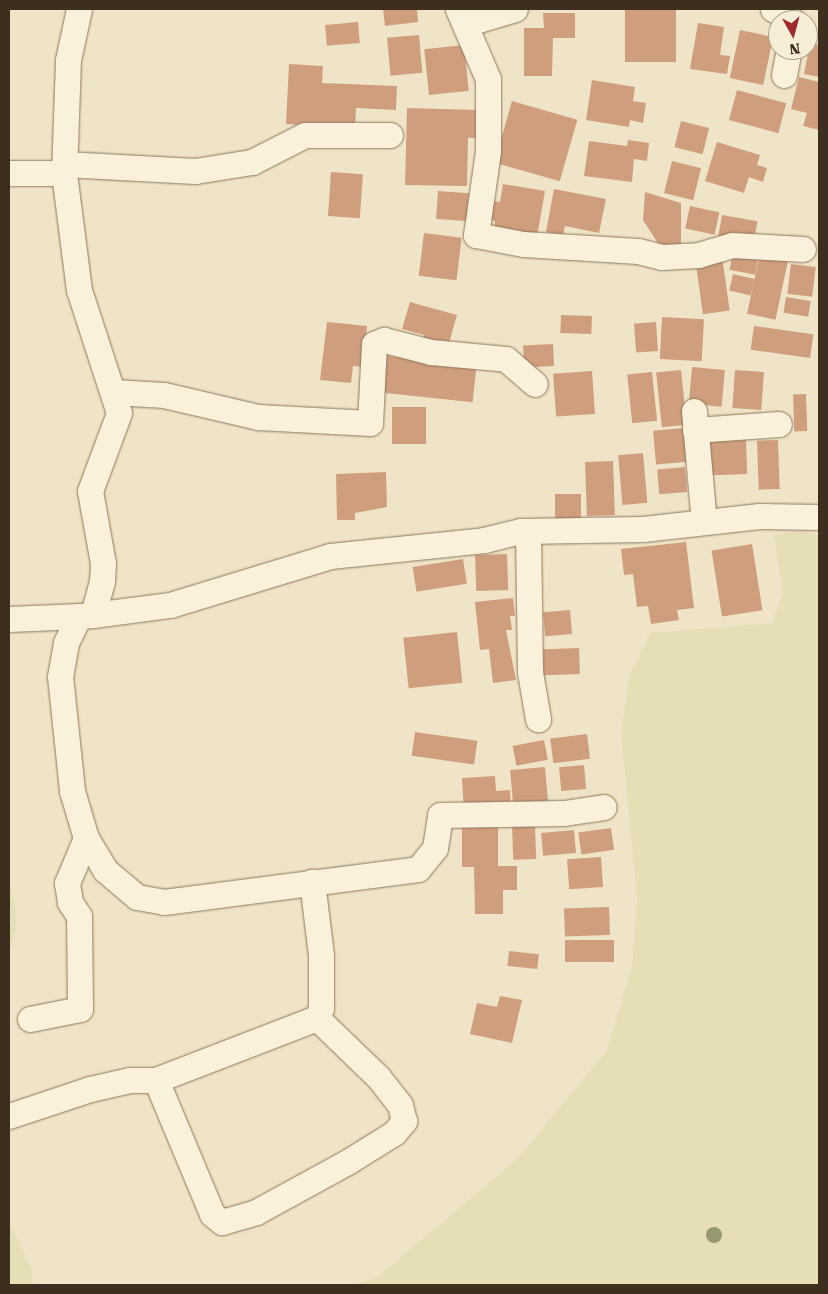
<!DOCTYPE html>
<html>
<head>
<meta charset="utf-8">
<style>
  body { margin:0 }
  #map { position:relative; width:828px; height:1294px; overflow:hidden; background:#f0e4c8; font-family:"Roboto Serif",serif }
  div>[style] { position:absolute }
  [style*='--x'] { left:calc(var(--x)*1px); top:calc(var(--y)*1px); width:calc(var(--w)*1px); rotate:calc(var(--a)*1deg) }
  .farmland>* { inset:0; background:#e6deb5 }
  .building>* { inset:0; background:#cf9f7d; transform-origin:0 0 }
  .roads { filter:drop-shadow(0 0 1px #8d765c) drop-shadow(0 0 1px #8d765c) }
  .minor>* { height:25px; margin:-12.5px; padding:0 12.5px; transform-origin:12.5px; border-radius:12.5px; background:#faf1dc }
  .trees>* { width:16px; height:16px; margin:-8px; border-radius:50%; background:#96986f }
  span { translate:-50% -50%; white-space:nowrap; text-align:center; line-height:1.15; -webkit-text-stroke:4.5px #f7eed8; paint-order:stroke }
  .frame { position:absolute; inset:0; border:10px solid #3d2e20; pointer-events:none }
  .north { position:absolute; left:768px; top:10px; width:50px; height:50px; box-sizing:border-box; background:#f7eed8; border:1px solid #ada18e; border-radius:50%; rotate:173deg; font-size:14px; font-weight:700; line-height:20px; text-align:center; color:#3d2e20 }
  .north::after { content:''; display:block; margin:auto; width:18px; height:22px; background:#9e2a2b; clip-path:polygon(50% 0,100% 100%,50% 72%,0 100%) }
</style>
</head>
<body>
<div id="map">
  <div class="farmland">
    <div style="clip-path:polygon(801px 531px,819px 536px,819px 1285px,352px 1285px,376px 1278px,518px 1158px,607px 1050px,632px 967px,637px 897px,621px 734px,629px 676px,650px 633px,772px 623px,783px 594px,774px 535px)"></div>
    <div style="clip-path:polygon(9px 879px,17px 918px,9px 957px)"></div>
    <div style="clip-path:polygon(9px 1221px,31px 1268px,33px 1285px,9px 1285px)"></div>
  </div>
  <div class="building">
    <div style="clip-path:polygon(383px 9px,417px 9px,418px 22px,385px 26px)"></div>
    <div style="left:625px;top:9px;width:51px;height:53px"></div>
    <div style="clip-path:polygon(543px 13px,575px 13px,575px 38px,553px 38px,552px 76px,524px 76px,524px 28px,544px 28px)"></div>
    <div style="left:358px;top:22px;width:21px;height:33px;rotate:85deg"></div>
    <div style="clip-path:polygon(698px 23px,724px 27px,720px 55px,730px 56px,727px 74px,690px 69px)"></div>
    <div style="left:740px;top:30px;width:34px;height:49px;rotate:12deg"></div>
    <div style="left:419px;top:35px;width:38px;height:32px;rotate:85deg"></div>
    <div style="clip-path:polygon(810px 43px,819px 45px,819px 77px,804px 74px)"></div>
    <div style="left:464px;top:45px;width:46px;height:40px;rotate:84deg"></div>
    <div style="clip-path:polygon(289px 64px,323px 66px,322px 83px,397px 86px,396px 110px,356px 108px,355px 128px,286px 124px)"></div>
    <div style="clip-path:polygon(799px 77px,819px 82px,819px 130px,803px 126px,807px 113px,791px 109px)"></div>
    <div style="clip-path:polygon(592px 80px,635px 87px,633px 101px,646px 103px,643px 123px,630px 120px,629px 127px,586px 120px)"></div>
    <div style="left:737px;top:90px;width:51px;height:31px;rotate:15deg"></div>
    <div style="left:512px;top:101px;width:68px;height:64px;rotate:16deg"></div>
    <div style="clip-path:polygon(407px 108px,479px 110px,478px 138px,468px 138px,467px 186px,405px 185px)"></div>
    <div style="left:681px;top:121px;width:29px;height:27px;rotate:14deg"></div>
    <div style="clip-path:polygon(628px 140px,649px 143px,647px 161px,634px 159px,632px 182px,584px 176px,589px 141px,627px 146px)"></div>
    <div style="clip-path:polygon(717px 142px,760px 155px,757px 165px,767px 168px,763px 182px,749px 177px,744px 193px,705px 181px)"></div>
    <div style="left:672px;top:161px;width:30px;height:33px;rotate:14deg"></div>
    <div style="left:331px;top:172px;width:32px;height:44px;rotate:4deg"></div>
    <div style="clip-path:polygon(503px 184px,545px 191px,537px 237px,494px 230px,495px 221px,485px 219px,488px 200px,500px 202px)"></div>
    <div style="clip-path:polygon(554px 189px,606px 199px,599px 233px,565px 226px,563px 235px,546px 232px)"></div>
    <div style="left:438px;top:191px;width:31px;height:28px;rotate:4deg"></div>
    <div style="clip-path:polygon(645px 192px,681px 203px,681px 248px,661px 248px,643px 220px)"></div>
    <div style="left:690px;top:206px;width:30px;height:23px;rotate:12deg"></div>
    <div style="left:722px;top:215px;width:36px;height:21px;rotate:10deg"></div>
    <div style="left:424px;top:233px;width:38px;height:43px;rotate:7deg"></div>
    <div style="left:733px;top:252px;width:26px;height:18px;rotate:11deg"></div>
    <div style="left:760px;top:253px;width:29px;height:62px;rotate:12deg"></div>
    <div style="left:722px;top:256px;width:55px;height:27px;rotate:82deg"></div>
    <div style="left:791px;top:264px;width:25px;height:30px;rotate:7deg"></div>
    <div style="left:733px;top:274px;width:22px;height:17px;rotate:13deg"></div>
    <div style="left:786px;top:297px;width:25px;height:16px;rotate:9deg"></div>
    <div style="clip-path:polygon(410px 302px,457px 315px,449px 343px,421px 346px,424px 335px,402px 329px)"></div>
    <div style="left:561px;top:315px;width:31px;height:18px;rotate:2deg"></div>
    <div style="left:662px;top:317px;width:42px;height:42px;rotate:3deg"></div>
    <div style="clip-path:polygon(327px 322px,367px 326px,363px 367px,353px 366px,351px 383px,320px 380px)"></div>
    <div style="left:656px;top:322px;width:29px;height:22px;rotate:86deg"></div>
    <div style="left:754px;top:326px;width:60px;height:24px;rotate:8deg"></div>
    <div style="left:553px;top:344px;width:22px;height:30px;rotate:87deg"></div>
    <div style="left:387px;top:356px;width:90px;height:37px;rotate:6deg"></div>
    <div style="left:692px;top:367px;width:33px;height:37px;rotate:5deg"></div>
    <div style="left:681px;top:370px;width:55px;height:25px;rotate:84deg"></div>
    <div style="left:735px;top:370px;width:29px;height:38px;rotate:4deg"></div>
    <div style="left:592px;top:371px;width:43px;height:39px;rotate:86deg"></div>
    <div style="left:652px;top:372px;width:49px;height:25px;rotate:84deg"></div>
    <div style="left:806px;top:394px;width:37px;height:13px;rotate:88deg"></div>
    <div style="left:392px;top:407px;width:34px;height:37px"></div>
    <div style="left:684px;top:428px;width:34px;height:31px;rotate:85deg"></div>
    <div style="left:746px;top:439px;width:35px;height:42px;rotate:88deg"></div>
    <div style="left:778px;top:440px;width:49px;height:21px;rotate:88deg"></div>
    <div style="left:643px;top:453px;width:50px;height:25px;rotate:85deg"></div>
    <div style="left:613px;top:461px;width:54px;height:28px;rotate:88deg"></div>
    <div style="left:685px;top:467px;width:25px;height:28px;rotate:85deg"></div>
    <div style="clip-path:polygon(386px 472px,387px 507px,355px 513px,355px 520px,337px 520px,336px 474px)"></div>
    <div style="left:555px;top:494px;width:26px;height:27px"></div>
    <div style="clip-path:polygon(686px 542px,694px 608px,677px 610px,679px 620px,651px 624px,648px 606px,637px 607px,633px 574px,624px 575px,621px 549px)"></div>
    <div style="left:752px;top:544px;width:67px;height:41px;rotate:81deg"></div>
    <div style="left:507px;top:554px;width:36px;height:32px;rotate:88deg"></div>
    <div style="left:463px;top:559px;width:25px;height:51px;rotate:81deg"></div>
    <div style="clip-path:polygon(513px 598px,515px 616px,510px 616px,512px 630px,506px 630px,516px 680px,493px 683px,489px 649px,480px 650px,475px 602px)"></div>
    <div style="left:570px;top:610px;width:24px;height:27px;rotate:85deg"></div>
    <div style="left:457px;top:632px;width:51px;height:54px;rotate:84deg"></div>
    <div style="left:579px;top:648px;width:26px;height:36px;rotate:88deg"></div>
    <div style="left:415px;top:732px;width:63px;height:24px;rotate:8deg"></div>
    <div style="left:587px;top:734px;width:25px;height:37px;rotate:83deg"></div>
    <div style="left:544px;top:740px;width:20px;height:32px;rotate:79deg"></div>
    <div style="left:584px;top:765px;width:24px;height:25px;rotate:85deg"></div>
    <div style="left:545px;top:767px;width:34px;height:35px;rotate:85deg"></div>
    <div style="clip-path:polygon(495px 776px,496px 791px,510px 790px,511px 809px,464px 811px,462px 778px)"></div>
    <div style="clip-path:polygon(462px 823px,498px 823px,498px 866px,517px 866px,517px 890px,503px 890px,503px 914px,475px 914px,474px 867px,462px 867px)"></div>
    <div style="left:535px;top:825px;width:34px;height:23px;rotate:88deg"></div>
    <div style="left:611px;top:828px;width:22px;height:33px;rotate:82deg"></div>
    <div style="left:574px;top:830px;width:23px;height:33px;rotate:85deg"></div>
    <div style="left:601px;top:857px;width:30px;height:34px;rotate:86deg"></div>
    <div style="left:609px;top:907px;width:28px;height:45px;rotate:88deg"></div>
    <div style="left:565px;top:940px;width:49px;height:22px"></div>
    <div style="left:509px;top:951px;width:30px;height:15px;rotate:6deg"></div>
    <div style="clip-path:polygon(500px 996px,522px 1000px,512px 1043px,470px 1034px,477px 1003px,497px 1007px)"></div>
  </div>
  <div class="roads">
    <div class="minor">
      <div style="--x:79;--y:9;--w:52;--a:102.2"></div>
      <div style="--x:68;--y:60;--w:113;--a:92"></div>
      <div style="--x:64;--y:173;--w:118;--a:82.7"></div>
      <div style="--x:79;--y:290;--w:129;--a:72"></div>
      <div style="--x:119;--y:413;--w:83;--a:110.4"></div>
      <div style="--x:90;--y:491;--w:73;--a:79.8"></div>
      <div style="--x:103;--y:563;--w:18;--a:93"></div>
      <div style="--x:102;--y:581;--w:35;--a:105"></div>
      <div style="--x:93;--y:615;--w:14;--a:176"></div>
      <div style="--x:79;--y:616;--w:30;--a:116"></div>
      <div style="--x:66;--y:643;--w:34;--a:100"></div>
      <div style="--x:60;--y:676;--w:116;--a:84"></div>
      <div style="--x:72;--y:791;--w:49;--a:73.4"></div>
      <div style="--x:86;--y:838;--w:37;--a:59"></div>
      <div style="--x:105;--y:870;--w:42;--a:40.2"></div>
      <div style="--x:137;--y:897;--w:27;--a:10"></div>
      <div style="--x:164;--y:902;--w:256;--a:-7.4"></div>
      <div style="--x:418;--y:869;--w:27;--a:-51"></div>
      <div style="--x:435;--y:848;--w:33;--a:-81"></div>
      <div style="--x:440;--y:815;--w:124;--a:-0.9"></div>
      <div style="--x:564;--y:813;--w:40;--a:-8.5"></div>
      <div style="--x:458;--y:9;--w:76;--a:66.8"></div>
      <div style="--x:488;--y:79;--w:72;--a:90"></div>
      <div style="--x:488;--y:151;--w:85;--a:98.1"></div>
      <div style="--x:476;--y:235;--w:48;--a:10.8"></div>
      <div style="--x:523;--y:244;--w:115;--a:3.5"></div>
      <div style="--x:638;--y:251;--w:25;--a:14"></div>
      <div style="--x:662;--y:257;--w:36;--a:-3"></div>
      <div style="--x:698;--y:255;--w:35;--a:-16"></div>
      <div style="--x:732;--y:245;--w:71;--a:3.2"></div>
      <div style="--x:773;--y:9;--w:22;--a:30"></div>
      <div style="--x:465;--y:24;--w:52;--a:-16.7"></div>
      <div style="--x:784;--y:75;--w:25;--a:-79"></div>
      <div style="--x:64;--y:164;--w:131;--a:3.1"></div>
      <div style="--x:195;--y:171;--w:58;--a:-9"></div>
      <div style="--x:252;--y:162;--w:59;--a:-27"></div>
      <div style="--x:305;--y:135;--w:85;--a:0"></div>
      <div style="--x:9;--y:173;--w:55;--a:0"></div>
      <div style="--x:114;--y:392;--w:50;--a:3.4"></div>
      <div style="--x:164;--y:395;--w:97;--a:13.2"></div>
      <div style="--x:258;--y:417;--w:112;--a:3.1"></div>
      <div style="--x:370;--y:423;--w:79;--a:-87.1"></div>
      <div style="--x:374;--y:344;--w:11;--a:-22"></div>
      <div style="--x:384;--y:340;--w:49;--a:14.3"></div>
      <div style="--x:431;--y:352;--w:75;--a:5.3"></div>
      <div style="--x:506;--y:359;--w:38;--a:41"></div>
      <div style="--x:694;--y:411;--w:111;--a:84.9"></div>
      <div style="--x:695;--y:430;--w:84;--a:-4.1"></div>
      <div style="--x:528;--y:531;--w:141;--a:89.2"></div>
      <div style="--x:530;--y:672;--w:48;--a:80.3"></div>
      <div style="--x:93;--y:615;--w:78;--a:-7.4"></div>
      <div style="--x:170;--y:605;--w:167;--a:-17"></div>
      <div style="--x:330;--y:556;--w:155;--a:-5.9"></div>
      <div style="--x:484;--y:540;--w:38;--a:-14"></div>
      <div style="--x:521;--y:531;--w:122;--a:-0.9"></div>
      <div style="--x:643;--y:529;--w:117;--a:-6.4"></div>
      <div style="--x:759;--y:516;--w:60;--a:1"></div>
      <div style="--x:9;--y:619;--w:70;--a:-2.5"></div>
      <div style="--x:30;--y:1019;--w:51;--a:-11.3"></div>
      <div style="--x:80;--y:1009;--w:93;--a:-90.6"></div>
      <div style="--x:79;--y:916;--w:17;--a:-123"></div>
      <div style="--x:70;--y:902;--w:19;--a:-99"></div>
      <div style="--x:67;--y:883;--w:49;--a:-67.1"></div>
      <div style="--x:156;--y:1080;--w:145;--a:67.3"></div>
      <div style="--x:212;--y:1214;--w:13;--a:39"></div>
      <div style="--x:222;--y:1222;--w:35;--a:-16"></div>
      <div style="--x:256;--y:1212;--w:106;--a:-28.7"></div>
      <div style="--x:349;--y:1161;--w:53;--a:-31.9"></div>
      <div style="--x:394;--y:1133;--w:16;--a:-50"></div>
      <div style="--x:404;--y:1121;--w:16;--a:-104"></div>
      <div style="--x:400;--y:1105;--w:36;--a:-128"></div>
      <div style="--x:378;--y:1077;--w:85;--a:-136"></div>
      <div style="--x:9;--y:1116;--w:85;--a:-18.4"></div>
      <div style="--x:90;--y:1089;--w:41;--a:-12.7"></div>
      <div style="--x:130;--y:1080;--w:26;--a:0"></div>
      <div style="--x:156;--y:1080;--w:173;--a:-21.1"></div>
      <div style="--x:317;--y:1018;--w:11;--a:-68"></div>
      <div style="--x:321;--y:1008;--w:53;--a:-90"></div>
      <div style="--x:321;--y:955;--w:74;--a:-97"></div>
    </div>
  </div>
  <div class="trees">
    <div style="left:714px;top:1235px"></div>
  </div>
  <div class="frame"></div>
  <div class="north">N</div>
</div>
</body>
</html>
